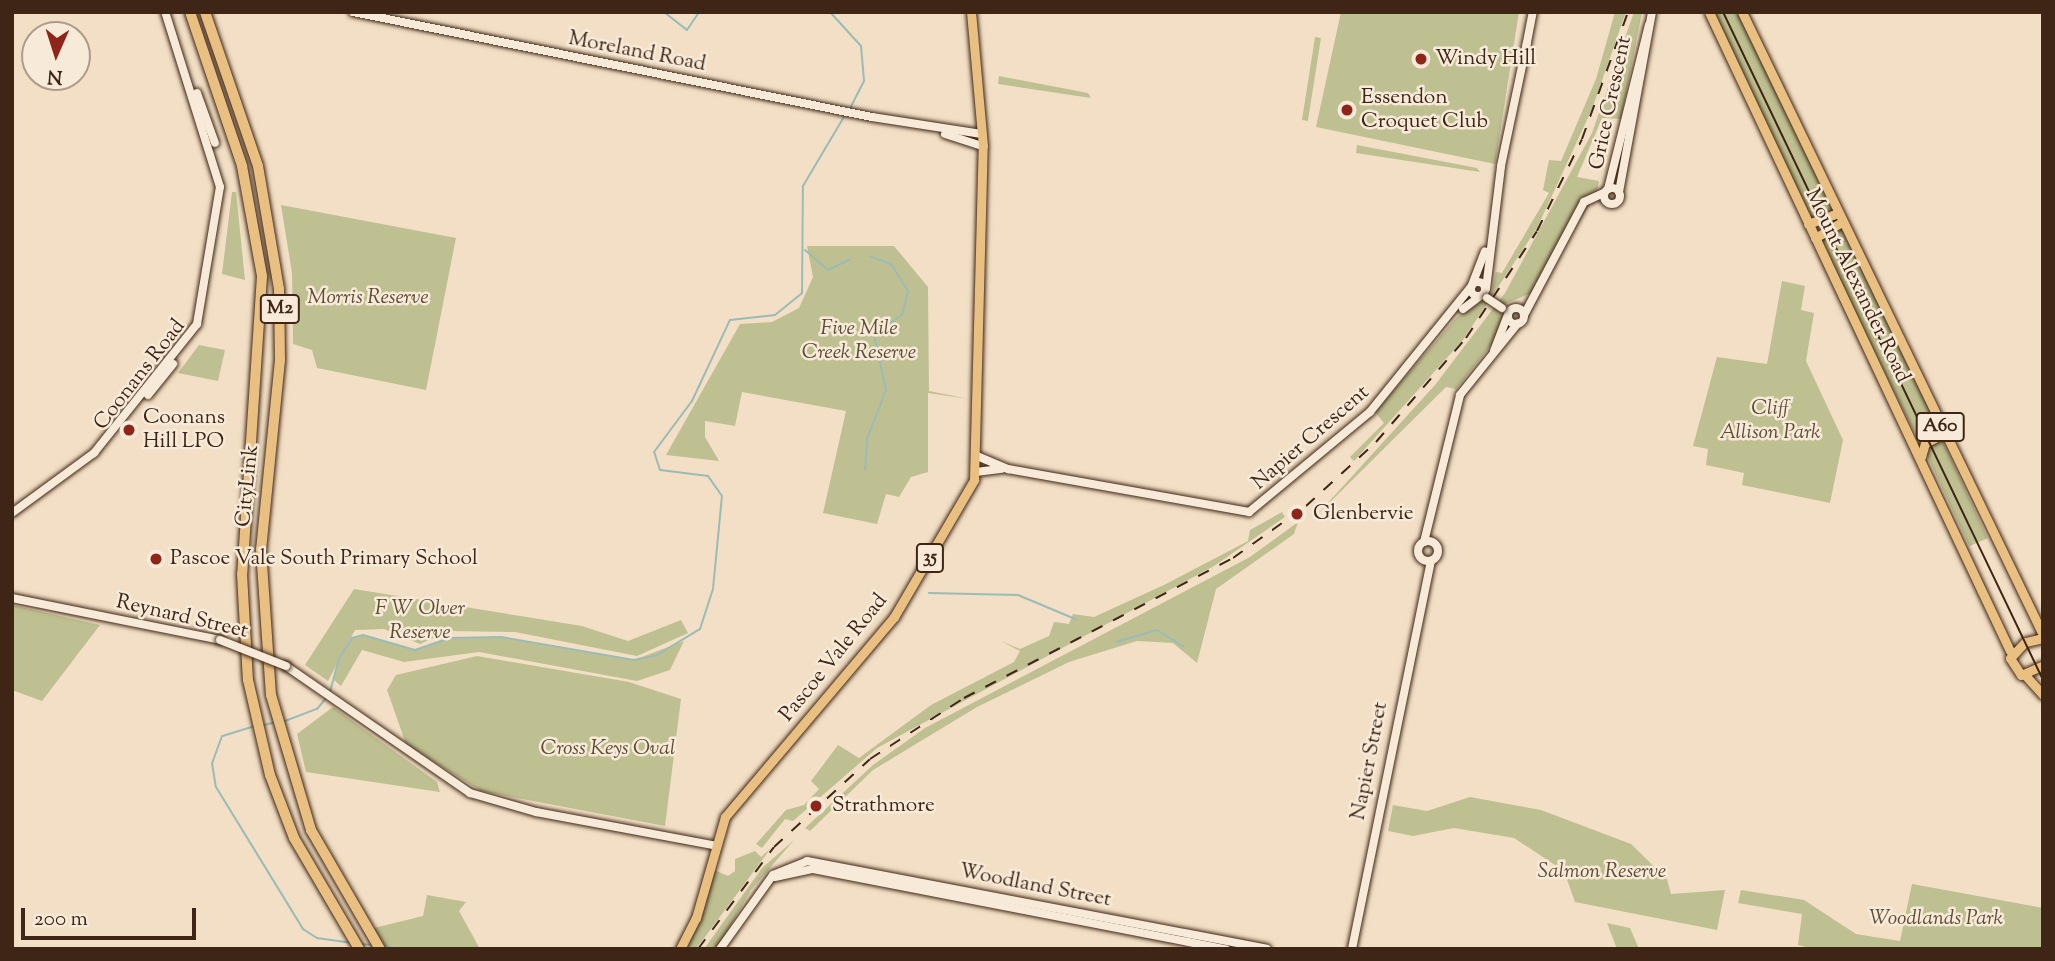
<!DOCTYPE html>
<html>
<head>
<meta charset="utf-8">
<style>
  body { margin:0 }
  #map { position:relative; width:2055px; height:961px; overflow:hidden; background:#f2dfc5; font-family:"Sorts Mill Goudy",serif }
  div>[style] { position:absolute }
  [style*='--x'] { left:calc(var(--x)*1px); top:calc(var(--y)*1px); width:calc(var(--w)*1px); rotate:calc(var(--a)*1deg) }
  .green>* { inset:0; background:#bfc091; transform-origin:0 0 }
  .stream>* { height:2px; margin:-1px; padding:0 1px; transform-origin:1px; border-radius:1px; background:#9bbcb6 }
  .roads { filter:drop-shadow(0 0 2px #3f2515) drop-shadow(0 0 2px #3f2515) }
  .secondary>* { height:8px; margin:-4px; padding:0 4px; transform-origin:4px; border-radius:4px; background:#f7ead9 }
  .secondary>.ring { margin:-4px; padding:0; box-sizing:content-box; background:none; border:8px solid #f7ead9; border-radius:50% }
  .primary>* { height:9px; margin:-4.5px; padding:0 4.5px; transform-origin:4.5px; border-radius:4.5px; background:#e9c082 }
  .highway>* { height:10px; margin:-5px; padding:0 5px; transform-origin:5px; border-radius:5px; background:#e9c082 }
  .tram>* { height:2px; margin:-1px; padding:0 1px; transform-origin:1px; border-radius:1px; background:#3f2515 }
  .rail>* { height:2px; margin-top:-1px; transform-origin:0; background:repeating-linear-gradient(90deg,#3f2515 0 12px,transparent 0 24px) }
  .bridges { filter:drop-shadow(0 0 2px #3f2515) drop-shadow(0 0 2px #3f2515) }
  .secondary-bridge>* { height:8px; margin:-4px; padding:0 4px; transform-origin:4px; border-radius:4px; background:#f7ead9 }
  .dots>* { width:19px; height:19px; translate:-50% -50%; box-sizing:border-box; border:4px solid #f7ead9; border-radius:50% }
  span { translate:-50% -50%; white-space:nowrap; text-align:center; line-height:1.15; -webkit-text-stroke:5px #f7ead9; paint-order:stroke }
  .shield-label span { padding:2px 5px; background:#f7ead9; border:2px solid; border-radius:5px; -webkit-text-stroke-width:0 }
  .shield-label { font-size:19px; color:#3f2515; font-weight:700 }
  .street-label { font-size:21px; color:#3f2515 }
  .poi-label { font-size:21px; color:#3f2515 }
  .left { translate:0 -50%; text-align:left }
  .park-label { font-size:21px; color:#5f4c34; font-style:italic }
  .frame { position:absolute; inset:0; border:14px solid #3f2515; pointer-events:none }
  .north { position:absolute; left:21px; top:21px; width:70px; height:70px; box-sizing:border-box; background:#f7ead9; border:2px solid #ad9b8b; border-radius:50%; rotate:183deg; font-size:19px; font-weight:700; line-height:28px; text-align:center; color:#3f2515 }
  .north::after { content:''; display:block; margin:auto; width:24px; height:32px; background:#8f2418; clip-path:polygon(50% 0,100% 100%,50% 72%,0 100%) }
  .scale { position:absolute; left:21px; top:908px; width:175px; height:32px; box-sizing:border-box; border:4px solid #3f2515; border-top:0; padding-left:9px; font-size:21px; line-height:24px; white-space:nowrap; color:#3f2515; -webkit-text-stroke:5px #f7ead9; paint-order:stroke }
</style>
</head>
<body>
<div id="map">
  <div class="green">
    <div style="clip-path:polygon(1341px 12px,1519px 12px,1495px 164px,1316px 127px)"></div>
    <div style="clip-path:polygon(1615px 12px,1626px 12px,1592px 109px,1537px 228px,1463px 340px,1354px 461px,1350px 457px,1384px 423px,1375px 412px,1457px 317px,1492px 292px,1496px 272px,1502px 273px,1549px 193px,1543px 190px,1549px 160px,1561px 161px,1596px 79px)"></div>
    <div style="clip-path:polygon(1634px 12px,1642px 12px,1621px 119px,1602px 118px,1577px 177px,1599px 181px,1597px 193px,1534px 292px,1507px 303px,1495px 340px,1456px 389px,1446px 387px,1316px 516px,1435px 385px,1505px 293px,1592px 133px)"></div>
    <div style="clip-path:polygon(1714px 12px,1738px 12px,1833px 211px,1810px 220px)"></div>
    <div style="left:1321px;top:38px;width:84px;height:6px;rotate:99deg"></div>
    <div style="clip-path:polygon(999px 76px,1088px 93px,1091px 98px,998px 84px)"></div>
    <div style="clip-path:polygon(1357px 145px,1477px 168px,1480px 172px,1356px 153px)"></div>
    <div style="clip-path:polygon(232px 192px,236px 192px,245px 280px,222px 274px)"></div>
    <div style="clip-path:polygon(281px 205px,456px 238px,426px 390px,317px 368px,312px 350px,293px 344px,292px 273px)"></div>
    <div style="left:1841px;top:227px;width:225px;height:24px;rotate:64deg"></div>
    <div style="clip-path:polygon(807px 246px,894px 246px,928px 287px,929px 391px,969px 399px,928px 393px,928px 472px,911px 477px,899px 497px,886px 494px,877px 524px,823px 513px,846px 411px,742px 392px,735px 426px,705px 421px,705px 437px,719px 461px,666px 455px,740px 324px,772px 322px,799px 308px,813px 277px)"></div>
    <div style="clip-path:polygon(1782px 281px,1805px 286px,1801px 310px,1814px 313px,1806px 361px,1843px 440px,1830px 503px,1742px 485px,1744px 473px,1706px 465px,1708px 449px,1693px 446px,1717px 357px,1767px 364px)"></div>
    <div style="clip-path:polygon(199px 345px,225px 350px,218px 381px,178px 373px)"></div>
    <div style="left:1942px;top:440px;width:108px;height:20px;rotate:65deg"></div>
    <div style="clip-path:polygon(1282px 512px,1285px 517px,1214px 566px,877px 748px,793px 821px,785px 819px,762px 848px,756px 844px,786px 810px,804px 805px,819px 789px,811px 781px,838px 745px,859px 758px,931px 705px,1014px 662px,1020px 651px,1001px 641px,1020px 649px,1049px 636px,1054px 622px,1069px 624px,1073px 614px,1094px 617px,1166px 584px,1248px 541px,1250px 530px)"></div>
    <div style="clip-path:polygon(1298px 522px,1294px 534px,1216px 589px,1197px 663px,1173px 643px,1137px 641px,1069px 662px,977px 707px,873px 770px,810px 831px,805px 828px,873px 765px,925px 728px,1250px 557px)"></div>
    <div style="clip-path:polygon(354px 589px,582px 626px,628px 641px,681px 620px,688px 633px,637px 656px,515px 632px,449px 631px,420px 644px,384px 629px,355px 630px,328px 681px,305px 665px)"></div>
    <div style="clip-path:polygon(12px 605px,100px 625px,42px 701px,12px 690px)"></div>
    <div style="clip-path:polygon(363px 635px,415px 650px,449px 638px,501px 637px,634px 660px,684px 641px,670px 670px,637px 681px,479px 652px,404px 662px,362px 650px,341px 686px,334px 680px,339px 659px,352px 638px)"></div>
    <div style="clip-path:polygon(477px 656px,629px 682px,681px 699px,665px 826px,481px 791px,406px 744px,387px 690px,396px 675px)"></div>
    <div style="clip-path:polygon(333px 707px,437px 782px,440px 792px,306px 772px,297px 734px)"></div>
    <div style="clip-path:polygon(1470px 797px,1541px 810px,1631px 844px,1667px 879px,1671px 894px,1725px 890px,1717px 930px,1575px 902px,1564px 871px,1514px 838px,1454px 828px,1413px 836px,1388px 831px,1393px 805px,1427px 811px)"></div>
    <div style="clip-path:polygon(794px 840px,751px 890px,717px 949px,704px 949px,762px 868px)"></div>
    <div style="clip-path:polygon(771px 848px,696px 949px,687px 949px,714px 870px,728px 876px,735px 871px,735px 859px,755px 851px,761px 857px)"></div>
    <div style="clip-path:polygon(1912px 884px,2043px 908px,2043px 949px,1814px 949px,1798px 945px,1802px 914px,1738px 903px,1741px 890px,1804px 900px,1856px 934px,1900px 941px)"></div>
    <div style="clip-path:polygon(427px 895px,466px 902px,459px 911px,480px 949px,387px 949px,374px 928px,423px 916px)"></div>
    <div style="clip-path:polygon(1607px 923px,1630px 928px,1639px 949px,1617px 949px)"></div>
  </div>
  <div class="stream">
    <div style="--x:664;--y:12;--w:29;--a:38"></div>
    <div style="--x:687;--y:30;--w:22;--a:-56"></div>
    <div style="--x:830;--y:12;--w:46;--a:47.6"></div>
    <div style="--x:861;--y:46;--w:35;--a:85"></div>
    <div style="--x:864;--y:81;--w:34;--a:117"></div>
    <div style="--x:805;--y:250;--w:30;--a:41"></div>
    <div style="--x:828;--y:270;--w:25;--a:-26"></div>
    <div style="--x:865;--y:470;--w:31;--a:-86"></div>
    <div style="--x:867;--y:439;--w:53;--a:-68.8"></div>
    <div style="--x:886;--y:390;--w:56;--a:-102.3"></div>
    <div style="--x:874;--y:335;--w:34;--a:-36"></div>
    <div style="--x:902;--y:315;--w:25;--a:-76"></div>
    <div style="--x:908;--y:291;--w:32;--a:-122"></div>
    <div style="--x:891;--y:264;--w:23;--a:-160"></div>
    <div style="--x:929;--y:593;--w:89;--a:1.3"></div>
    <div style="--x:1018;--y:595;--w:62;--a:22.8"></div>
    <div style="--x:1116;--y:642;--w:43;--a:-16.3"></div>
    <div style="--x:1157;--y:630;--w:31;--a:32"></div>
    <div style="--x:330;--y:692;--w:34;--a:-75"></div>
    <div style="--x:339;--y:659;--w:25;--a:-58"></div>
    <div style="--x:352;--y:638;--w:11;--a:-15"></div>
    <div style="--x:363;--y:635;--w:54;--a:16.1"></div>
    <div style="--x:415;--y:650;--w:36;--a:-19"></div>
    <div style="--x:449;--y:638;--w:52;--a:-1.1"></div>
    <div style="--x:501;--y:637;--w:135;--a:9.8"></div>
    <div style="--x:634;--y:660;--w:24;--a:-12"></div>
    <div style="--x:657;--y:655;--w:50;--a:-31.2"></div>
    <div style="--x:700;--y:629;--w:42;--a:-72"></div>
    <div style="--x:713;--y:589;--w:93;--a:-84.5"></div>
    <div style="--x:722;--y:496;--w:24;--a:-125"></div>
    <div style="--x:708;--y:476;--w:48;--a:-172.9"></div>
    <div style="--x:660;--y:470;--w:19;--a:-108"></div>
    <div style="--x:654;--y:452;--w:64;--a:-53.3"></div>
    <div style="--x:692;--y:401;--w:89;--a:-64.9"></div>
    <div style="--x:730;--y:320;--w:45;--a:-6.3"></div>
    <div style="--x:775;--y:315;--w:35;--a:-39"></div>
    <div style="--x:802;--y:293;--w:107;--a:-89.5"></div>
    <div style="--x:803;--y:186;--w:82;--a:-59.4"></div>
    <div style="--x:285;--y:721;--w:34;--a:-21"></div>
    <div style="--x:317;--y:709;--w:16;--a:-50"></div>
    <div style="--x:264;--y:725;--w:12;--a:-14"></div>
    <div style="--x:255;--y:726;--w:34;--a:163"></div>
    <div style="--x:222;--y:736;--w:29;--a:110"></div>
    <div style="--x:212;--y:763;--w:24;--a:81"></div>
    <div style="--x:216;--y:787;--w:167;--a:58.5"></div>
    <div style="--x:303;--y:929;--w:17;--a:33"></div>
    <div style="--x:317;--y:938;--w:34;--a:8"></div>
    <div style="--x:360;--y:944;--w:12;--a:5"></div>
    <div style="--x:384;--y:946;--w:16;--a:11"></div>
  </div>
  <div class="roads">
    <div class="secondary">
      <div style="--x:353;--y:12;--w:530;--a:11.44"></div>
      <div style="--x:872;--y:117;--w:111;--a:8.8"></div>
      <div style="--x:1526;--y:47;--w:36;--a:-79"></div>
      <div style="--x:197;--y:93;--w:53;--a:70.2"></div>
      <div style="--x:945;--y:134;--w:39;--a:18"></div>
      <div class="ring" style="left:1604px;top:188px;width:8px;height:8px"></div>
      <div style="--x:1608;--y:189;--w:169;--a:-76"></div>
      <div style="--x:1619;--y:192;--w:183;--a:-79.6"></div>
      <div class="ring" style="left:1471px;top:282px;width:6px;height:6px"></div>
      <div style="--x:1472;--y:285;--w:36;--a:-69"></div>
      <div style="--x:1486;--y:289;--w:124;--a:-83"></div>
      <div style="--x:1501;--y:166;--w:126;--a:-78.1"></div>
      <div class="ring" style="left:1508px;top:308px;width:8px;height:8px"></div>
      <div style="--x:1463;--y:309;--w:21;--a:-37"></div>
      <div style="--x:1524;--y:315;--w:128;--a:-62"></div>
      <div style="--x:1584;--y:202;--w:23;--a:-25"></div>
      <div style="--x:1494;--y:351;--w:39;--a:-69"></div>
      <div style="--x:148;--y:395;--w:40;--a:-51"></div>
      <div style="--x:977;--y:456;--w:34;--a:23"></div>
      <div style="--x:1008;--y:469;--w:245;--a:10.1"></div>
      <div style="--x:1249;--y:512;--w:157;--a:-39.6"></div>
      <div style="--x:1370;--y:412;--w:161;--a:-51.1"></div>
      <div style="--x:976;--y:472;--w:26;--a:-7"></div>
      <div style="--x:12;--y:513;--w:102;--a:-36.2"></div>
      <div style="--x:94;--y:453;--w:165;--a:-51.4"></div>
      <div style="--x:197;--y:324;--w:139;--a:-80.5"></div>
      <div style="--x:220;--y:187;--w:183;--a:-107.4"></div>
      <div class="ring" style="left:1418px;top:541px;width:12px;height:12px"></div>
      <div style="--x:1424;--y:542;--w:151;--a:-76.2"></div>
      <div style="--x:1460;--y:395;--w:92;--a:-51.1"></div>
      <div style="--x:12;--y:598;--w:212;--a:11.4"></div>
      <div style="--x:286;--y:666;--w:224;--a:34.6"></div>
      <div style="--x:470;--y:793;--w:69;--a:16.1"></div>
      <div style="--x:536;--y:812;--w:180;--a:10.6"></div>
      <div style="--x:775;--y:877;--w:39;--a:-12"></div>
      <div style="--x:813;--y:869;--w:421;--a:11"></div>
      <div style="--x:720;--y:949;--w:91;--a:-54.4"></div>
      <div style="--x:773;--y:875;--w:37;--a:-22"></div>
      <div style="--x:807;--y:861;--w:468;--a:10.8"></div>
      <div style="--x:1352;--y:949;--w:396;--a:-78.5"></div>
    </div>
    <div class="primary">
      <div style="--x:1709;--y:12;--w:706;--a:64.78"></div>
      <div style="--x:1742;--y:12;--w:692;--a:64.21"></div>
      <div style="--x:1808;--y:224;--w:32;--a:-20"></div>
      <div style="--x:1815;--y:238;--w:31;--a:-31"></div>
      <div style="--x:1921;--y:457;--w:15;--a:-74"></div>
      <div style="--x:1925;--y:443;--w:20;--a:-27"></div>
      <div style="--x:2043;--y:638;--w:18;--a:167"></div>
      <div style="--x:2025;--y:642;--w:22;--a:133"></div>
      <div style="--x:2010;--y:658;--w:20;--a:57"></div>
      <div style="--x:2021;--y:675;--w:24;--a:-24"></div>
      <div style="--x:2025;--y:675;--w:27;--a:48"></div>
      <div style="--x:680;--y:949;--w:35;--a:-63"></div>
      <div style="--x:696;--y:918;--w:105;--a:-74"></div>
      <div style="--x:725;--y:817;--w:262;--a:-49.8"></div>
      <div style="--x:894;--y:617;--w:159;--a:-59.7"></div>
      <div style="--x:974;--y:480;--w:334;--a:-88.5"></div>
      <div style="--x:983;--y:146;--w:135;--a:-95.1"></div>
    </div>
    <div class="highway">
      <div style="--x:190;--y:12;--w:163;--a:71.3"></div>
      <div style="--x:242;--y:166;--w:112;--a:79.7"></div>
      <div style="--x:262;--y:276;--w:299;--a:93.8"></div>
      <div style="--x:242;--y:574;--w:106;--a:86.8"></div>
      <div style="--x:248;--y:680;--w:98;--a:77"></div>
      <div style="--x:270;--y:775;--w:67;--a:69.1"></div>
      <div style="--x:294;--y:838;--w:129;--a:59.6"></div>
      <div style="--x:205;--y:12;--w:163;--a:71"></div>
      <div style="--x:258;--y:166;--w:125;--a:80.3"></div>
      <div style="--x:279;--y:289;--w:71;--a:89.2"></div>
      <div style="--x:280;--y:360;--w:190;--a:95.7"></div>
      <div style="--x:261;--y:549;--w:146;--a:86.1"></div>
      <div style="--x:271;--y:695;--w:141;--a:73.5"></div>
      <div style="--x:311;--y:830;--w:138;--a:59.9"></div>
    </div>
  </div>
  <div class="tram">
    <div style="--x:1723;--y:12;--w:741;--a:64.4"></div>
  </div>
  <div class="rail">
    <div style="--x:698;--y:949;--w:127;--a:-53.3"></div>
    <div style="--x:774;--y:847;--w:130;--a:-42.5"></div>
    <div style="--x:870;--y:759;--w:112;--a:-33"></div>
    <div style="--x:964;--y:698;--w:303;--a:-27.5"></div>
    <div style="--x:1233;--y:558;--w:90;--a:-35.5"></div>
    <div style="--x:1306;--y:506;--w:95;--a:-42.4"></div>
    <div style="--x:1376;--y:442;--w:138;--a:-49.1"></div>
    <div style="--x:1466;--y:338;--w:128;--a:-56.4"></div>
    <div style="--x:1537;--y:231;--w:102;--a:-63.9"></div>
    <div style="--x:1582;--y:139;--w:135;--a:-70.1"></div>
  </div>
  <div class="bridges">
    <div class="secondary-bridge">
      <div style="--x:1487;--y:298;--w:18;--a:34"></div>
      <div style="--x:220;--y:640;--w:71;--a:21.5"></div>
    </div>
  </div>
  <div class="dots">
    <div style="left:1421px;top:59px;background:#8f2418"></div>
    <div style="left:1347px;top:110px;background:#8f2418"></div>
    <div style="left:129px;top:430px;background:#8f2418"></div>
    <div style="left:1297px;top:514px;background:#8f2418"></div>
    <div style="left:156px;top:559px;background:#8f2418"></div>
    <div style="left:816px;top:806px;background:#8f2418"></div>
  </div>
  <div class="shield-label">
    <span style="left:280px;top:309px">M2</span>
    <span style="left:1940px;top:427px">A60</span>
    <span style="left:930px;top:558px">35</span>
  </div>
  <div class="street-label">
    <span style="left:637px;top:52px;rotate:11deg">Moreland Road</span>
    <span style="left:1611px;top:103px;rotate:-78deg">Grice Crescent</span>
    <span style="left:1857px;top:286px;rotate:64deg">Mount Alexander Road</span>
    <span style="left:140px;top:375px;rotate:-52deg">Coonans Road</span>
    <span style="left:1311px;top:438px;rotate:-41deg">Napier Crescent</span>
    <span style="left:248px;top:486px;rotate:-84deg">CityLink</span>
    <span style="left:182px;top:617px;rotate:13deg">Reynard Street</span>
    <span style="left:834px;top:658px;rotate:-51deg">Pascoe Vale Road</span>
    <span style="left:1370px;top:761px;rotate:-79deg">Napier Street</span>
    <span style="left:1035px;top:886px;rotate:11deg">Woodland Street</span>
  </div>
  <div class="poi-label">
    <span class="left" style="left:1435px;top:59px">Windy Hill</span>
    <span class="left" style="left:1361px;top:110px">Essendon<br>Croquet Club</span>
    <span class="left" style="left:143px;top:430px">Coonans<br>Hill LPO</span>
    <span class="left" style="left:1313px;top:514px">Glenbervie</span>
    <span class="left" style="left:170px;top:559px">Pascoe Vale South Primary School</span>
    <span class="left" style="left:832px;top:806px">Strathmore</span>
  </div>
  <div class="park-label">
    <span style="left:368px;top:298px">Morris Reserve</span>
    <span style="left:859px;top:341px">Five Mile<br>Creek Reserve</span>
    <span style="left:1770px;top:421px">Cliff<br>Allison Park</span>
    <span style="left:420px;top:621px">F W Olver<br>Reserve</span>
    <span style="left:608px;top:749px">Cross Keys Oval</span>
    <span style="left:1602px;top:872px">Salmon Reserve</span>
    <span style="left:1936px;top:919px">Woodlands Park</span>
  </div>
  <div class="frame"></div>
  <div class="north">N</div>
  <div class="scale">200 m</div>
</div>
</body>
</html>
